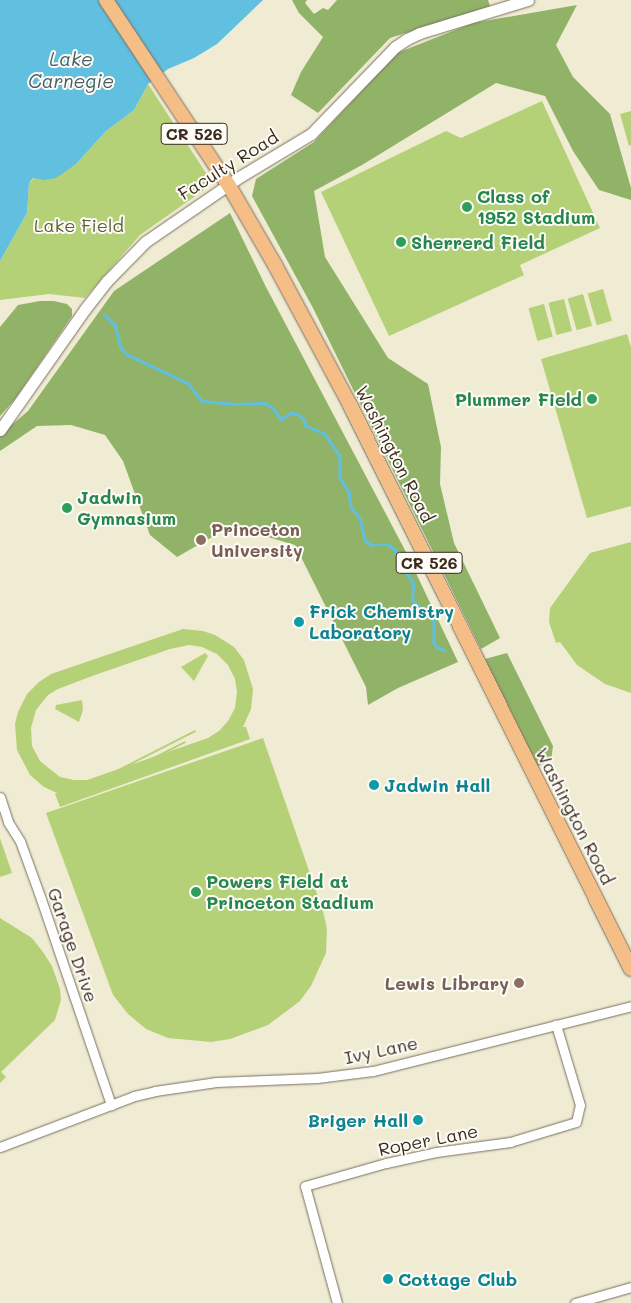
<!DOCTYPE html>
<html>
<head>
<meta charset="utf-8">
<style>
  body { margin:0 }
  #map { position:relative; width:631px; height:1303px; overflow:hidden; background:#f0ecd4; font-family:Mali,sans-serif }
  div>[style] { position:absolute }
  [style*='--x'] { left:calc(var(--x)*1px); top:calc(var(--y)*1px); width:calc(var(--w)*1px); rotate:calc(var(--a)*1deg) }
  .green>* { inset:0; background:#b5d177; transform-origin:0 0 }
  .forest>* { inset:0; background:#90b368 }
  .water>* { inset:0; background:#61bfdf }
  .stream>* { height:2.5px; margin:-1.25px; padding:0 1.25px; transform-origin:1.25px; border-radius:1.25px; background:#61bfdf }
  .roads { filter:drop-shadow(0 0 1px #7a6e5e) drop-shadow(0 0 1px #7a6e5e) }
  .minor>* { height:9px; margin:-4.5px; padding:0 4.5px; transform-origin:4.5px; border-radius:4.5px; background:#fff }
  .tertiary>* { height:11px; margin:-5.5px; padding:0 5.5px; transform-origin:5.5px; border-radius:5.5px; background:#fff }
  .primary>* { height:14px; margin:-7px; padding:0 7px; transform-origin:7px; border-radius:7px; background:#f6be87 }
  .dots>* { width:14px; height:14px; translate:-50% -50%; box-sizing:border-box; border:2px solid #fdfcf7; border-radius:50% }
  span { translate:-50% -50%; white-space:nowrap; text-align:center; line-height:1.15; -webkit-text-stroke:4px #fdfcf7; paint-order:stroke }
  .shield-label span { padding:1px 4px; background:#fdfcf7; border:1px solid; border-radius:4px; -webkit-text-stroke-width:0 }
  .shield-label { font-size:16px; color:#3b2a1e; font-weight:700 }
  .street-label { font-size:18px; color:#3b2a1e }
  .leisure-label { font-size:18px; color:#27864d; font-weight:700 }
  .left { translate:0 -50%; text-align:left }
  .right { translate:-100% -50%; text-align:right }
  .park-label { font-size:18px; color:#605c39 }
  .education-label { font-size:18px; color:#785e54; font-weight:700 }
  .culture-label { font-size:18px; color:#0d838f; font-weight:700 }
  .water-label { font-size:19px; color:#485e62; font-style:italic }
</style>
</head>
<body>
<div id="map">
  <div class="green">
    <div style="clip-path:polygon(148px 84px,206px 173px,207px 181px,202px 188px,204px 190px,140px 235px,85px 298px,49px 294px,0 300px,0 261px,27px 213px,29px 183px,34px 178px,76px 164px,106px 131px,134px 110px)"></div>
    <div style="clip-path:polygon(542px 101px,600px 228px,520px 265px,524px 275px,389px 336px,321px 192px,446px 131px,461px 138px)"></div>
    <div style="clip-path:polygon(631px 111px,631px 145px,629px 146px,620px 114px)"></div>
    <div style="left:603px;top:289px;width:33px;height:16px;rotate:74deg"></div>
    <div style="left:583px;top:294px;width:33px;height:16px;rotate:74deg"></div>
    <div style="left:564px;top:299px;width:33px;height:16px;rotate:76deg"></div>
    <div style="left:544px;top:304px;width:34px;height:16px;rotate:75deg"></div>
    <div style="clip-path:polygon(627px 334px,631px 347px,631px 506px,587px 518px,541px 359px)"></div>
    <div style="clip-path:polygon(631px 542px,631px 693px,605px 684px,577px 665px,560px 642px,556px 643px,549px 622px,550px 608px,590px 553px)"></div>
    <div style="clip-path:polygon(evenodd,183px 629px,203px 631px,215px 635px,234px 647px,244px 660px,253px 689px,251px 709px,243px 727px,246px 727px,250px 739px,60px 807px,55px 794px,57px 793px,44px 787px,30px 775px,17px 750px,15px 724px,18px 712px,27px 694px,39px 682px,51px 674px,183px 629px,189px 645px,202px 647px,217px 654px,228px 665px,235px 679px,237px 692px,235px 708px,228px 721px,219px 731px,208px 738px,87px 780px,74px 780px,60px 777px,40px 761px,32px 746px,31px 728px,36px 710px,48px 695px,58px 689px,95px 675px,170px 649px,189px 645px)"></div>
    <div style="clip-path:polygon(205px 653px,208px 656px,194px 681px,181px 667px)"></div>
    <div style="clip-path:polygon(82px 700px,83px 710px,79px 722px,55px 709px,56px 705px)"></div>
    <div style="left:195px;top:730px;width:2px;height:105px;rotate:63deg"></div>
    <div style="clip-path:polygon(263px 738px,323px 911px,327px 929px,326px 953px,311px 986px,300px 1001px,268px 1025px,230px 1039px,211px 1042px,168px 1038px,146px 1029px,128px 1014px,113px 995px,46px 813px)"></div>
    <div style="left:185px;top:741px;width:2px;height:78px;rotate:63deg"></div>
    <div style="clip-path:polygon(0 838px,12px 873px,0 877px)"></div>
    <div style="clip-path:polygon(0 918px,32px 938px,43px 952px,52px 966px,60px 989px,61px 1000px,55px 1020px,1px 1072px,6px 1077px,0 1083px)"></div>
  </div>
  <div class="forest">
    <div style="clip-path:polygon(292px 0,307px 0,305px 3px,314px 14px,323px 8px,328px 10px,337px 0,488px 0,490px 6px,390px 38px,318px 113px,291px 95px,301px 72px,323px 37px,299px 13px)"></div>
    <div style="clip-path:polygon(577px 5px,556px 45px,573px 77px,610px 114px,631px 188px,631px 200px,599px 190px,573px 151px,545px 96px,496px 83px,362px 165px,314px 191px,325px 257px,388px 358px,428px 384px,441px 447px,440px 484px,454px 543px,500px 638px,481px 649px,313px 308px,252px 196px,256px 179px,314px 142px,397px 53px,473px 23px)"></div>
    <div style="clip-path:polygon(230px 213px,266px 287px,406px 552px,458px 662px,398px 688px,368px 705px,366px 687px,295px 545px,247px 531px,221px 532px,177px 557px,150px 535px,123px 461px,105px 435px,71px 425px,37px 426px,0 451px,0 435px,28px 411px,114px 291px)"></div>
    <div style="clip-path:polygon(40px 301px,54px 301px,67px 304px,72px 309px,72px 316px,15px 399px,0 416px,0 327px,18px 305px)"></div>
    <div style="clip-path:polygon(507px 653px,553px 746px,551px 761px,538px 766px,485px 659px)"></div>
  </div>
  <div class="water">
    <div style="clip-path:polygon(0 0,263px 0,217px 44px,194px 58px,168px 69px,148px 84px,134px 110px,106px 131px,76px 164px,56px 178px,44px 180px,33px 178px,29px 183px,27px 213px,0 261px)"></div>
  </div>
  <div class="stream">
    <div style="--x:104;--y:314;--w:16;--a:45"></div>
    <div style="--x:115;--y:325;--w:23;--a:75"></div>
    <div style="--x:121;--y:347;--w:9;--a:54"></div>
    <div style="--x:126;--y:354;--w:68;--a:25.1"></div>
    <div style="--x:188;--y:383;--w:23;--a:52"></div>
    <div style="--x:202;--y:401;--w:32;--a:5"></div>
    <div style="--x:234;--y:404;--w:31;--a:-2"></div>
    <div style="--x:265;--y:403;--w:9;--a:32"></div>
    <div style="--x:273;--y:408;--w:14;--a:54"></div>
    <div style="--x:281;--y:419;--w:12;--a:-31"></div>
    <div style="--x:291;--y:413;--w:7;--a:8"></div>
    <div style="--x:298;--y:414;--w:8;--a:40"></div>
    <div style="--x:304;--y:419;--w:6;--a:81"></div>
    <div style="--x:305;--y:425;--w:22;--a:24"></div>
    <div style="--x:325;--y:434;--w:27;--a:56"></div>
    <div style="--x:340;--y:456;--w:22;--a:90"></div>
    <div style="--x:340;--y:478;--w:17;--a:57"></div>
    <div style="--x:349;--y:492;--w:15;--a:82"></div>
    <div style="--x:351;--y:507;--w:14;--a:51"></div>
    <div style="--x:360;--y:518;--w:23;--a:77"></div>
    <div style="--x:365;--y:540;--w:9;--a:36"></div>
    <div style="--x:372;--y:545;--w:17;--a:0"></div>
    <div style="--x:389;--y:545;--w:7;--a:34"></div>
    <div style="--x:395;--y:549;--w:19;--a:78"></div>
    <div style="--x:399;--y:568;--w:9;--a:32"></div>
    <div style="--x:407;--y:573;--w:13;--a:58"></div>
    <div style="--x:414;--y:584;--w:16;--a:97"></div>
    <div style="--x:412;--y:600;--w:30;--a:42"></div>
    <div style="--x:434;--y:620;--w:22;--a:90"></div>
    <div style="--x:434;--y:642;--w:6;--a:59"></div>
    <div style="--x:437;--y:647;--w:8;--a:23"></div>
  </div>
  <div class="roads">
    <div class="minor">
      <div style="--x:0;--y:797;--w:26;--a:72"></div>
      <div style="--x:8;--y:822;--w:22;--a:58"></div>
      <div style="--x:20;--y:841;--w:62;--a:70.1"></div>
      <div style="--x:41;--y:899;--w:218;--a:71.2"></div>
      <div style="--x:0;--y:1147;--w:143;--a:-20.8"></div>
      <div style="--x:134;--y:1096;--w:22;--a:-13"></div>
      <div style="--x:155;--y:1091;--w:62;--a:-8.4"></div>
      <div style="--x:216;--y:1082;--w:101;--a:-2.3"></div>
      <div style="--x:317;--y:1078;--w:56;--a:-7.1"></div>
      <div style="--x:373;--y:1071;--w:266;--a:-14.1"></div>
      <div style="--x:337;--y:1303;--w:121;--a:-105.3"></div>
      <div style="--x:305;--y:1186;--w:84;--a:-15.9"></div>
      <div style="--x:386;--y:1163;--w:51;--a:-12.4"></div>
      <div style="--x:436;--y:1152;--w:75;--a:-7.7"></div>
      <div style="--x:510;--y:1142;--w:69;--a:-16.9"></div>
      <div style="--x:576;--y:1122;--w:17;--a:-77"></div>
      <div style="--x:580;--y:1105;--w:84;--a:-106.7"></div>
      <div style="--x:575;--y:1303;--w:58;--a:-15.9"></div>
    </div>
    <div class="tertiary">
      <div style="--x:0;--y:430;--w:148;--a:-54.9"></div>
      <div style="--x:85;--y:309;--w:36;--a:-52"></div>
      <div style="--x:107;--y:281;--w:54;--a:-45.7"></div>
      <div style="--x:145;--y:242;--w:116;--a:-34.5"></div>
      <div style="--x:241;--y:176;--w:82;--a:-31"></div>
      <div style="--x:311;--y:134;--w:121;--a:-46"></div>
      <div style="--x:395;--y:47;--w:14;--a:-34"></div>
      <div style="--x:407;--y:39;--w:14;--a:-25"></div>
      <div style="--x:420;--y:33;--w:113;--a:-17"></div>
    </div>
    <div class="primary">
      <div style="--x:106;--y:0;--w:221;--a:56.5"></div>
      <div style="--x:228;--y:184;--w:94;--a:59.9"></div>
      <div style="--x:275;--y:265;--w:159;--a:61.8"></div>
      <div style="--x:350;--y:405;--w:630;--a:63.52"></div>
    </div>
  </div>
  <div class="dots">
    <div style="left:467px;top:207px;background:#2e9e5b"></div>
    <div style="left:401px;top:242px;background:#2e9e5b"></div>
    <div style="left:592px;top:399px;background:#2e9e5b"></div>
    <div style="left:67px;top:508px;background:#2e9e5b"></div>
    <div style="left:201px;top:540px;background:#8d6e63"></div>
    <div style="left:299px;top:622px;background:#0f9aa8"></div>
    <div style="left:374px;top:785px;background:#0f9aa8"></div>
    <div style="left:196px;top:892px;background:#2e9e5b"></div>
    <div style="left:519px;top:983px;background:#8d6e63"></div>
    <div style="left:418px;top:1120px;background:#0f9aa8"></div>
    <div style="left:388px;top:1279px;background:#0f9aa8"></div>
  </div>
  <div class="shield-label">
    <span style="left:194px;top:134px">CR 526</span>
    <span style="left:429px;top:563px">CR 526</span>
  </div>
  <div class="street-label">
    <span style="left:228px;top:165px;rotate:-32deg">Faculty Road</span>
    <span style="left:395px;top:454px;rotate:63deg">Washington Road</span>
    <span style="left:575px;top:816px;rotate:63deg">Washington Road</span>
    <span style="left:73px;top:945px;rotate:71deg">Garage Drive</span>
    <span style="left:381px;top:1050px;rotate:-12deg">Ivy Lane</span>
    <span style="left:428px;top:1140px;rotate:-11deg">Roper Lane</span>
  </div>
  <div class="leisure-label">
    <span class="left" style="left:477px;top:207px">Class of<br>1952 Stadium</span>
    <span class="left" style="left:411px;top:242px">Sherrerd Field</span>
    <span class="right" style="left:582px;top:399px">Plummer Field</span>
    <span class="left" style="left:77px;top:508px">Jadwin<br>Gymnasium</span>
    <span class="left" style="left:206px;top:892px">Powers Field at<br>Princeton Stadium</span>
  </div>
  <div class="park-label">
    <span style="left:79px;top:225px">Lake Field</span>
  </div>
  <div class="education-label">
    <span class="left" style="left:211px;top:540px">Princeton<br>University</span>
    <span class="right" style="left:509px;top:983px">Lewis Library</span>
  </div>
  <div class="culture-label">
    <span class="left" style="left:309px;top:622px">Frick Chemistry<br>Laboratory</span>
    <span class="left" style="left:384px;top:785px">Jadwin Hall</span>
    <span class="right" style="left:408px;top:1120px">Briger Hall</span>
    <span class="left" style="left:398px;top:1279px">Cottage Club</span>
  </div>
  <div class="water-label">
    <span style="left:71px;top:70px">Lake<br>Carnegie</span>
  </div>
</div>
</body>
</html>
